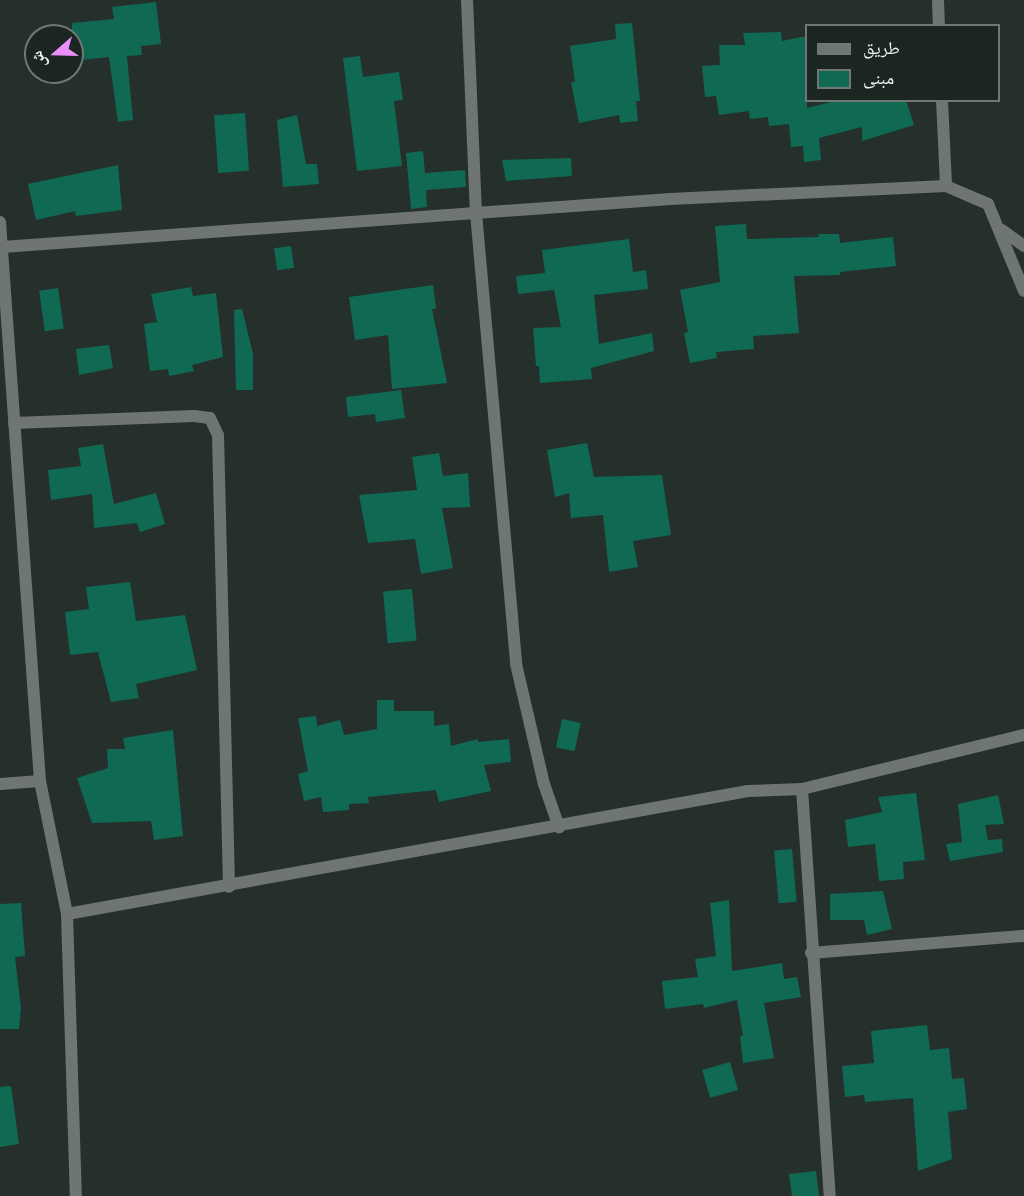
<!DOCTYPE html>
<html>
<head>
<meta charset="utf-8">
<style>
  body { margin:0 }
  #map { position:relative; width:1024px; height:1196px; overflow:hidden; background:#25302c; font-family:Poppins,"Noto Naskh Arabic",sans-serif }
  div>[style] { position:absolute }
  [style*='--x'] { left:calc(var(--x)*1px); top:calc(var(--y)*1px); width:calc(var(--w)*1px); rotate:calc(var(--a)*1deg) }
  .building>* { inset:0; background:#106953; transform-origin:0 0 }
  .street>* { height:12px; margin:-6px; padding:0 6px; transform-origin:6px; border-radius:6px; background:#6f7572 }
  span { translate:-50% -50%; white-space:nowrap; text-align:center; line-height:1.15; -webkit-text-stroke:5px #1b2623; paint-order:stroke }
  .legend { position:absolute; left:805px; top:24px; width:195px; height:78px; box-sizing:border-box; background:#1b2623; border:2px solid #6f7875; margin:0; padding:8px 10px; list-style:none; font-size:18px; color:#edf4f1 }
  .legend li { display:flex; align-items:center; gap:12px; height:30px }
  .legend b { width:30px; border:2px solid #6f7875 }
  .north { position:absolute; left:24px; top:24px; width:60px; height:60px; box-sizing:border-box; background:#1b2623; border:2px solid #6f7875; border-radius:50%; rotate:250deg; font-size:16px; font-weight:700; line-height:24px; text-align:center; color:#edf4f1 }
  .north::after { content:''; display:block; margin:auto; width:21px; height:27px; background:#eb8dfb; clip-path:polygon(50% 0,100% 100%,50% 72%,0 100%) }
</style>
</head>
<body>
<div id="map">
  <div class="building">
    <div style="clip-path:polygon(156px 2px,161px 44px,141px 46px,142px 55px,127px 56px,133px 120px,118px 122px,109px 57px,72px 61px,72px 23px,114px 19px,112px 7px)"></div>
    <div style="clip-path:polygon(632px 23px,640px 101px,636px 101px,638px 121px,620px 123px,619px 115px,579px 123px,571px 82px,575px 82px,570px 46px,616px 39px,615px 24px)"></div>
    <div style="clip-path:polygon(781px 32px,782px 41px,807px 36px,807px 108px,839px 100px,906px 100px,914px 125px,862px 141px,862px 127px,819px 138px,821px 160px,804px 162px,803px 146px,791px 147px,789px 124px,769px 126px,768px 117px,750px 119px,749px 111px,719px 115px,716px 96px,705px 97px,702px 66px,720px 65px,719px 45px,745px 45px,743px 33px)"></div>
    <div style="clip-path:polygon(360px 56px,363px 77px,399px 72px,403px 100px,394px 101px,402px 166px,357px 171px,343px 58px)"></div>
    <div style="left:245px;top:113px;width:58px;height:31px;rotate:86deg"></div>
    <div style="clip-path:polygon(297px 115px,306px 164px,317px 164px,319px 184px,283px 187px,277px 120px)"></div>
    <div style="clip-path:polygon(423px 151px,425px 173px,465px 170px,466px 187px,426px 190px,427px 207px,411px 209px,406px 153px)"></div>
    <div style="clip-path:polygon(571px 158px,572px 176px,506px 181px,502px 160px)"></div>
    <div style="clip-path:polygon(118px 165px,122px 210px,76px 216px,75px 211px,36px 220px,28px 184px)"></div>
    <div style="clip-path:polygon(746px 224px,747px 239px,819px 237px,818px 234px,839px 234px,840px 243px,893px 237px,896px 266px,840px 272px,840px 275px,794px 276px,799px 333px,753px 336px,754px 349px,716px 352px,717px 358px,690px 363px,684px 333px,688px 332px,680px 290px,720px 282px,715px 226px)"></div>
    <div style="clip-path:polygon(629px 239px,633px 272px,646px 270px,648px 289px,594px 295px,599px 344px,652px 333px,654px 351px,591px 368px,592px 379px,540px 383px,539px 366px,536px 366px,533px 328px,561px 327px,554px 290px,518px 294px,516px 276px,545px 273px,542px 250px)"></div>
    <div style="left:291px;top:246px;width:22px;height:17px;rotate:82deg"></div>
    <div style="clip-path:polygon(433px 285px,436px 309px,432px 309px,447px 383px,392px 389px,388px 335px,355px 340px,349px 297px)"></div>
    <div style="clip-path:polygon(191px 287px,193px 296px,216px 293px,223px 357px,192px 365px,194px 371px,169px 376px,168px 369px,150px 371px,144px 324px,157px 322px,151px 294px)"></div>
    <div style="left:58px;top:288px;width:41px;height:19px;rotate:82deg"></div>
    <div style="clip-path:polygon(242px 309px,253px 354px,253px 390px,236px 390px,234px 310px)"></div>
    <div style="clip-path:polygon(109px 345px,113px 368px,79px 375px,76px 349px)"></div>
    <div style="clip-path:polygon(401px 390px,405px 418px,376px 422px,375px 414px,348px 417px,346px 397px)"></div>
    <div style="clip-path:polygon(587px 443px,594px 477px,662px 475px,671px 535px,633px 541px,638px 567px,609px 572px,603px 515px,571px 518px,569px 493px,555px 497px,547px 450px)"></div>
    <div style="clip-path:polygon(103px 444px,114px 504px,156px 493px,165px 524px,140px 532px,137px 523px,94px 528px,92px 494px,51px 500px,48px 470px,81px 466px,78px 448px)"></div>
    <div style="clip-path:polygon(439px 453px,443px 476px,468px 473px,470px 507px,442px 508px,453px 568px,421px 574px,415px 539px,368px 543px,359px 495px,417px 490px,412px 457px)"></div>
    <div style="clip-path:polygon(130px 582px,136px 621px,185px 615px,197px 670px,136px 684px,139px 698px,111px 702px,98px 652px,70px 655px,65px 612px,89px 609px,86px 587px)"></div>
    <div style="left:412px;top:589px;width:52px;height:29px;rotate:85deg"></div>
    <div style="clip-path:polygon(377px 700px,394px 700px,394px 711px,434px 711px,434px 726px,449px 724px,451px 746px,478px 739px,478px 742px,509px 739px,511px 762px,484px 765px,491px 791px,439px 802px,436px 790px,368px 797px,369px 803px,349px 804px,349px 810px,323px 812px,321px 797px,304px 801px,298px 774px,308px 771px,298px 718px,316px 716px,317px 726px,340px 720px,344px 735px,377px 729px)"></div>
    <div style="left:562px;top:719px;width:19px;height:29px;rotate:12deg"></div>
    <div style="clip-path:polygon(173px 730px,183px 836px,154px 840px,151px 821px,92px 823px,77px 778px,108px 768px,107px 749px,125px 749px,123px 738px)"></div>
    <div style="clip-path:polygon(916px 793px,925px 860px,903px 862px,904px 879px,879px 881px,875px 844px,848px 847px,845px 820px,882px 812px,878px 797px)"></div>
    <div style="clip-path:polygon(998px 795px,1004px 824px,985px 825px,988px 840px,1002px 839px,1003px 852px,950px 861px,946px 844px,962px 842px,958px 804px)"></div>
    <div style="left:792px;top:849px;width:53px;height:18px;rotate:85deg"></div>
    <div style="clip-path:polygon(883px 891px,892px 929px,867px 935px,864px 920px,830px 920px,830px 894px)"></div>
    <div style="clip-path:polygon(729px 900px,732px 971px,782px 963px,784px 979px,797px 977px,801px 997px,764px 1003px,774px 1058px,743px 1063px,740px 1036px,743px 1036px,737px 1000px,704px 1008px,703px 1004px,665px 1009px,662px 981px,698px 977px,695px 959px,716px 956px,710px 903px)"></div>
    <div style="clip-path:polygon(21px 903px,25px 956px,15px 957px,21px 1008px,19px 1029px,0 1029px,0 904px)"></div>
    <div style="clip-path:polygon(927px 1025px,930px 1050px,949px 1048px,952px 1079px,964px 1078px,967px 1109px,948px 1112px,952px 1159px,918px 1171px,913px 1098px,865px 1102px,864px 1095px,845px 1097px,842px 1066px,874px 1063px,871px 1031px)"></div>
    <div style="left:730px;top:1062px;width:29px;height:29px;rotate:74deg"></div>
    <div style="clip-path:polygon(11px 1086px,19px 1144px,0 1147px,0 1087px)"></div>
    <div style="clip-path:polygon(816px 1171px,819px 1196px,792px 1196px,789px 1174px)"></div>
  </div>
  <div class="street">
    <div style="--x:467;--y:0;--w:213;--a:87.6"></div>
    <div style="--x:476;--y:213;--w:453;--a:84.9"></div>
    <div style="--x:516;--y:664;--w:123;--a:76.9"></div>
    <div style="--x:544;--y:784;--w:46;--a:70.8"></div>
    <div style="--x:938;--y:0;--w:26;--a:88"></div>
    <div style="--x:942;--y:100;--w:86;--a:87.3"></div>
    <div style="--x:0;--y:222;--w:560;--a:85.91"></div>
    <div style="--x:40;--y:781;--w:136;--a:78.5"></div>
    <div style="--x:67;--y:914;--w:282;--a:88.2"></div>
    <div style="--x:1002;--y:230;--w:27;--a:36"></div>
    <div style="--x:2;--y:247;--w:670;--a:-4.11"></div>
    <div style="--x:670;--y:199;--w:276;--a:-2.7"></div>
    <div style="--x:946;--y:186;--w:46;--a:23.2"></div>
    <div style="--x:988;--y:204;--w:94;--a:67.5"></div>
    <div style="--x:14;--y:423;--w:180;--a:-2.2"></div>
    <div style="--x:194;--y:416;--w:16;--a:7"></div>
    <div style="--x:210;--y:418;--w:19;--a:65"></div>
    <div style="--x:218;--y:435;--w:452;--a:88.6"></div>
    <div style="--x:0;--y:784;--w:40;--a:-4.3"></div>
    <div style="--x:802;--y:789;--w:408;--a:86.1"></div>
    <div style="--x:67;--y:914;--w:692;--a:-10.24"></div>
    <div style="--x:748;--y:791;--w:54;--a:-2.1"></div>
    <div style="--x:802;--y:789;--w:228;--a:-13.7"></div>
    <div style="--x:811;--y:953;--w:214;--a:-4.6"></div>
  </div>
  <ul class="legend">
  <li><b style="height:8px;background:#6f7572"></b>طريق</li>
  <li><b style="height:16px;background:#106953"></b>مبنى</li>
  </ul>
  <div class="north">ش</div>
</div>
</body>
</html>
